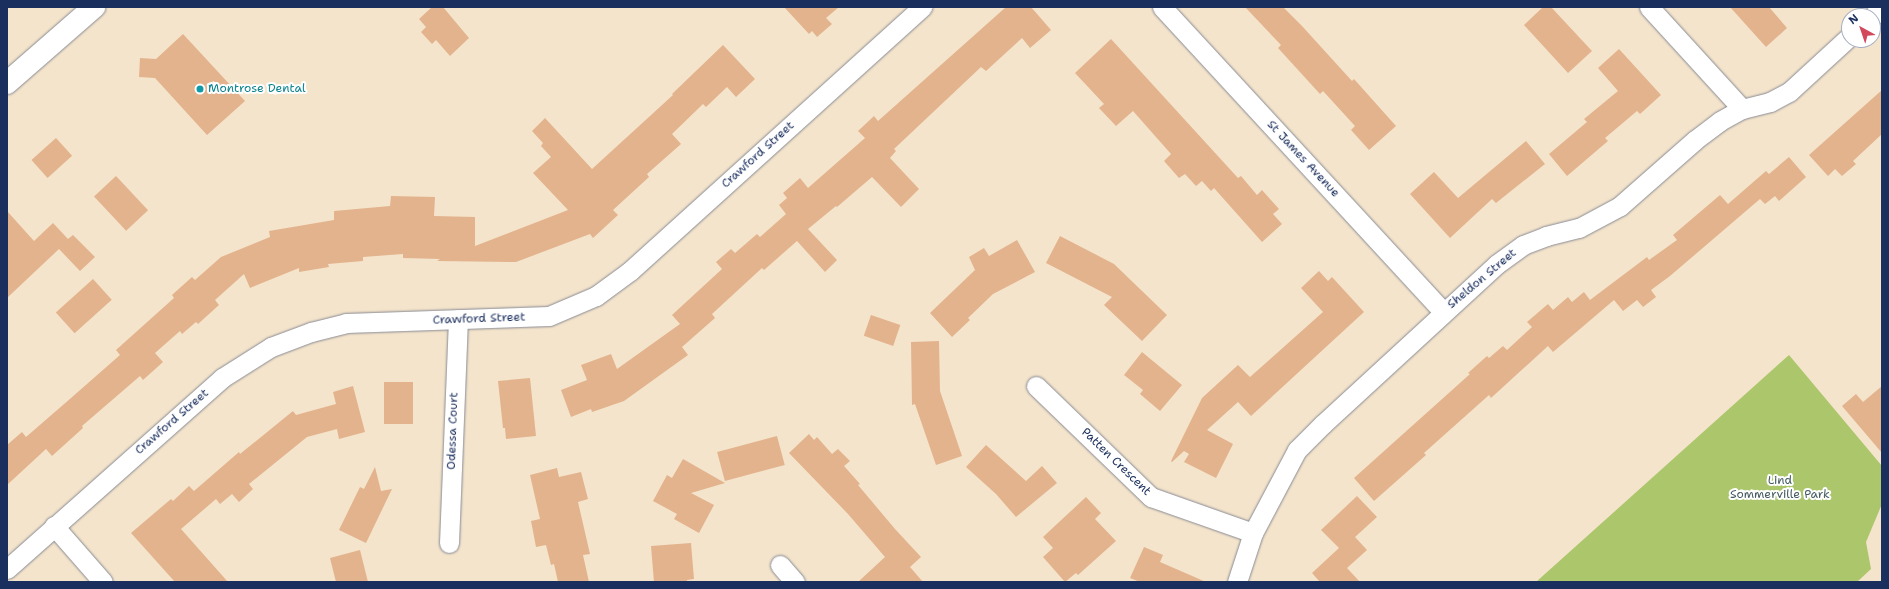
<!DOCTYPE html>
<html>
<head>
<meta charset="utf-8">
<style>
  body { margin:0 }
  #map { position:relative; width:1889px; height:589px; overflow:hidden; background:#f4e4cb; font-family:"Shantell Sans",sans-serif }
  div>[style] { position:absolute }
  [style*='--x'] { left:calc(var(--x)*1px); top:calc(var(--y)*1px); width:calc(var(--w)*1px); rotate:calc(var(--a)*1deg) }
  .green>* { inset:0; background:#acc66c }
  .building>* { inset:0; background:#e3b38d; transform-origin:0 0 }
  .roads { filter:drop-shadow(0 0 1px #888a94) drop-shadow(0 0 1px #888a94) }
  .street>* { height:19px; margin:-9.5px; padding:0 9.5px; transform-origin:9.5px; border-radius:9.5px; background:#fff }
  .secondary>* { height:22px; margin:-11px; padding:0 11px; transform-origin:11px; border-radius:11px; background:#fff }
  .dots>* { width:11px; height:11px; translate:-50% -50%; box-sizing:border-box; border:2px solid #fff; border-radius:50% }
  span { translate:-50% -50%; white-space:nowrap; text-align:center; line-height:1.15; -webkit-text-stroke:4px #fff; paint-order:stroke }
  .culture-label { font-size:12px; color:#0d838f }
  .left { translate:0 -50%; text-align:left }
  .street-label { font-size:12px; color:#1b2f5e }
  .park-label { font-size:12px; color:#465c62 }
  .frame { position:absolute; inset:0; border:8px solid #1b2f5e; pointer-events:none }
  .north { position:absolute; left:1841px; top:8px; width:40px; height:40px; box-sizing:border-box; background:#fff; border:1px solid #a4acbf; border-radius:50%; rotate:320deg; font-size:11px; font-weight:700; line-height:16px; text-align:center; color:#1b2f5e }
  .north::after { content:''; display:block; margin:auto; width:14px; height:18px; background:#d1495b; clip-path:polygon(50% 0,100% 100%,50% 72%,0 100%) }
</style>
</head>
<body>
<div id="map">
  <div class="green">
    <div style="clip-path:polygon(1789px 355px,1882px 466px,1882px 504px,1866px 542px,1871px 569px,1857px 582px,1536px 582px)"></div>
  </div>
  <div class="building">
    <div style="clip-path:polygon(432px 7px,443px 7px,469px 38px,450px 56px,436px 40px,432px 44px,421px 32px,426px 27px,419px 19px)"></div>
    <div style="clip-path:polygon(784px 7px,839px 7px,826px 18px,832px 24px,817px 37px,812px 31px,809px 34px)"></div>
    <div style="clip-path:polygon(1006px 7px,1031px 7px,1051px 30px,1030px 48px,1022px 38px,986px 71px,981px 67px,894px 149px,896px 151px,890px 158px,919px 189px,901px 207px,872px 177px,837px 207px,836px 206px,808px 229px,837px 260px,825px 272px,797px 241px,764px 270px,762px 268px,712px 314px,715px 318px,682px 347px,688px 355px,624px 401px,592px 412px,591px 409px,571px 417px,561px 390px,587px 380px,581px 365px,611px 354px,617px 369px,680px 324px,672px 315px,722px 269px,716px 262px,731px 249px,735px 253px,757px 234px,760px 237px,786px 214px,779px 205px,787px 198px,783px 193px,800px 178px,808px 188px,865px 138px,858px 131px,874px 116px,878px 121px)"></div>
    <div style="clip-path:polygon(1245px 7px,1283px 7px,1302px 26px,1352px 81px,1354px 79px,1396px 126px,1369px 150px,1351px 130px,1355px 126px,1323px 91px,1320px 94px,1278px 48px,1281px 45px)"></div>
    <div style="clip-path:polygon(1543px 7px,1551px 7px,1592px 51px,1568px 73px,1524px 25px)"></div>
    <div style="clip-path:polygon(1730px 7px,1769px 7px,1787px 28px,1766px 47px)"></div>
    <div style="clip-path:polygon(183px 34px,245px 101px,207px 135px,155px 78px,139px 77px,140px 58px,156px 59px)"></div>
    <div style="clip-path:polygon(1111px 39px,1238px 178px,1241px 176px,1257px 195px,1262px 190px,1279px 209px,1273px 214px,1282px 224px,1262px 242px,1214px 188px,1211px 191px,1202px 181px,1196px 186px,1185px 174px,1179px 178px,1164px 161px,1171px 154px,1133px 111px,1116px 126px,1099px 108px,1104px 104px,1075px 73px)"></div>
    <div style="clip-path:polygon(723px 45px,755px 79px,736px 97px,727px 87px,706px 107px,703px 104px,672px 134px,681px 144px,647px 174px,649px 177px,613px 210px,618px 215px,593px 238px,590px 234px,516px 262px,437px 261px,440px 259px,403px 258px,403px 254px,363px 257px,363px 261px,328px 264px,329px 267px,299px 272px,299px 268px,250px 288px,244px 274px,215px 300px,219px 305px,198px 324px,196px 322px,182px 334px,180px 331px,155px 353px,163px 362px,143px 380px,140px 376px,82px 426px,83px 428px,52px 456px,46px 449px,7px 485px,7px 445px,22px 432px,26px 437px,71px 398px,120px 355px,116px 350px,174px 298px,172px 295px,192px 277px,195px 280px,221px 257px,270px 237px,269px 231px,334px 220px,334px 211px,390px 206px,391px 196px,435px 197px,434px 216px,475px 217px,475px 246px,568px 210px,533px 173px,551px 157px,541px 146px,543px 143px,532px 131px,545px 118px,592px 169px,673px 95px,672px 94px)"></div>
    <div style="clip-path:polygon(1619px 49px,1661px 95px,1640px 114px,1637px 111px,1605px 138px,1608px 141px,1567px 176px,1549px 154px,1587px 122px,1584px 119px,1618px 91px,1598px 68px)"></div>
    <div style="clip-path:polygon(1882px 90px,1882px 134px,1853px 161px,1856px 164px,1842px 176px,1835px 169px,1828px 176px,1809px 155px)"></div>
    <div style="left:56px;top:138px;width:24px;height:33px;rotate:48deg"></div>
    <div style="clip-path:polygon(1526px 141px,1545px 164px,1496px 203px,1492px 199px,1450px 238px,1410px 194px,1434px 172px,1458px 198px)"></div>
    <div style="clip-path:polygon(1789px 157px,1806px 177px,1779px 201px,1775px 196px,1765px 204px,1760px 199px,1670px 276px,1651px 290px,1656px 297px,1643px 307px,1637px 300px,1623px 311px,1614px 300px,1553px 352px,1548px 346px,1491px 398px,1489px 395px,1424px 453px,1426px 455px,1374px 501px,1354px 478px,1470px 374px,1468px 373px,1487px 356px,1489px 358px,1503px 346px,1507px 350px,1532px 327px,1527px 322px,1548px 304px,1553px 310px,1568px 297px,1572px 302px,1584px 292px,1590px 300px,1647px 257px,1649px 260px,1677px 240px,1673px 235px,1720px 195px,1728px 204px,1766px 171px,1769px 174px)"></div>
    <div style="left:116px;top:176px;width:47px;height:30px;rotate:47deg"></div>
    <div style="clip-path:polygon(7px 211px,34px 241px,53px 223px,68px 239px,73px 235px,95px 257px,80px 271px,59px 249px,7px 298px)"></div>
    <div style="clip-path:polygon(1060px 236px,1114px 264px,1167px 315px,1142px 341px,1104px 305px,1112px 297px,1046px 263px)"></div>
    <div style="clip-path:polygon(1017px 240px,1035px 272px,993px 294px,968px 318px,970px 320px,952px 337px,930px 313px,975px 270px,969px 257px,984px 248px,989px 256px)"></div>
    <div style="clip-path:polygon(1319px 271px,1328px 281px,1332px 277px,1364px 312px,1251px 416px,1238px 402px,1207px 430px,1233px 444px,1216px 478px,1184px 462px,1189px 454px,1184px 451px,1172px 462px,1171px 461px,1202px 398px,1238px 365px,1250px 377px,1323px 312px,1301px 288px)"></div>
    <div style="left:93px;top:279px;width:28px;height:50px;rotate:48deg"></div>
    <div style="left:871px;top:315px;width:31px;height:22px;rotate:19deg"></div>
    <div style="clip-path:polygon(939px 341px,940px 391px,962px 456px,936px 465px,915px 404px,912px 405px,911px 342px)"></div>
    <div style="clip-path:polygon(1142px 352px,1182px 385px,1160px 411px,1140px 394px,1143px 390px,1124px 375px)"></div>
    <div style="clip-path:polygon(530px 378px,536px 436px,506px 439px,505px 428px,503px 428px,498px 381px)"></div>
    <div style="left:413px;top:382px;width:42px;height:29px;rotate:90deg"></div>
    <div style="clip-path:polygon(353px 386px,365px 432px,339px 439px,337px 429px,307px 437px,249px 484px,253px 489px,239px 502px,232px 494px,220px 504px,216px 499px,181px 529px,228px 582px,175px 582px,131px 533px,171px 499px,173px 501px,189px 486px,194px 491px,239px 452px,240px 454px,293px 411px,296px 415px,336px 404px,333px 392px)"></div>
    <div style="clip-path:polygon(1882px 386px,1882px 453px,1842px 406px,1856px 394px,1863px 402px)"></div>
    <div style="clip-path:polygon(809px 434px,814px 440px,817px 437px,832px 454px,838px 449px,850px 461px,844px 466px,860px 484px,858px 485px,895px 529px,921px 557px,910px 567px,923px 582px,858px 582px,885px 557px,848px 514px,789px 453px)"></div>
    <div style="left:777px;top:436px;width:30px;height:62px;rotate:75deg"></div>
    <div style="clip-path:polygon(986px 445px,1026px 481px,1042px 466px,1057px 483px,1016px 517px,996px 494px,966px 467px)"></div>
    <div style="clip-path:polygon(683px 459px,725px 483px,691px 493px,714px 505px,699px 533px,674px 519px,677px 514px,653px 501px,667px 475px,672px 478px)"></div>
    <div style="clip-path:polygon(375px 467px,381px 491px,392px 489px,366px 543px,339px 530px,360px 487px,364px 489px)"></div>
    <div style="clip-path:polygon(557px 468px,559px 477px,581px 472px,588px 499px,578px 502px,590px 554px,583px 555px,589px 582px,558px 582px,554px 564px,551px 565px,546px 545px,536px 547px,531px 521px,540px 519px,530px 475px)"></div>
    <div style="clip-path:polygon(1357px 496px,1377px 517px,1355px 537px,1367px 550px,1347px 568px,1360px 582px,1320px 582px,1312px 573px,1339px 548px,1321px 530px)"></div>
    <div style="clip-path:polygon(1086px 497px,1101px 513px,1095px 519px,1116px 541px,1078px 575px,1076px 573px,1065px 582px,1043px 557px,1053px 548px,1043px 537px)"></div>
    <div style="clip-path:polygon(691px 543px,694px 579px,687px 580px,687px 582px,654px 582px,651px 546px)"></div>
    <div style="clip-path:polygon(1144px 547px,1163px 555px,1160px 562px,1206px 582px,1140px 582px,1130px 578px)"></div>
    <div style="clip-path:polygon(360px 550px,368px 582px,336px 582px,330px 558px)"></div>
  </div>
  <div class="roads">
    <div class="street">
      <div style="--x:1162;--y:7;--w:415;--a:47.3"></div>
      <div style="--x:1649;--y:7;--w:138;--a:47.6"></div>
      <div style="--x:1873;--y:16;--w:13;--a:-45"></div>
      <div style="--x:1036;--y:386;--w:160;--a:44"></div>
      <div style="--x:1151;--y:497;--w:108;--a:19.4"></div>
      <div style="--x:54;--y:526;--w:74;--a:48.8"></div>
      <div style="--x:449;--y:543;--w:224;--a:-87.7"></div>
      <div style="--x:780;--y:565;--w:23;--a:49"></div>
      <div style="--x:7;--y:569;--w:288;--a:-41.6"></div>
      <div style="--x:222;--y:378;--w:58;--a:-32.3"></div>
      <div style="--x:271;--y:347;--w:43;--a:-20.6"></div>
      <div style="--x:311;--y:332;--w:36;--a:-14"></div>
      <div style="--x:346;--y:323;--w:203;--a:-2"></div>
      <div style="--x:549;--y:316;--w:51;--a:-23.1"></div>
      <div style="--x:596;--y:296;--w:42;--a:-36.3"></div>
      <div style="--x:630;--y:271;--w:394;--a:-42.1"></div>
      <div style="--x:1237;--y:582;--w:52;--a:-71.9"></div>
      <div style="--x:1253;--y:533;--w:94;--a:-62.1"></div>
      <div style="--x:1297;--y:450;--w:37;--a:-45"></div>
      <div style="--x:1323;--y:424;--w:236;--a:-42.6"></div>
      <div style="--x:1497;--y:264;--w:32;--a:-36"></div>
      <div style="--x:1523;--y:245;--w:25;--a:-21"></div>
      <div style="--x:1546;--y:236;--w:34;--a:-14"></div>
      <div style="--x:1579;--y:228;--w:47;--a:-28.2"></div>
      <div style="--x:1620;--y:206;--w:100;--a:-41.3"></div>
      <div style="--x:1695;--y:140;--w:31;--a:-37"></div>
      <div style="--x:1720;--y:121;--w:25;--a:-29"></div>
      <div style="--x:1742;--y:109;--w:29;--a:-14"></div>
      <div style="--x:1770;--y:102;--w:21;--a:-28"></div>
      <div style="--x:1789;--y:92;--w:81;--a:-42.5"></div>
    </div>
    <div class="secondary">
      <div style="--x:7;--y:83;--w:116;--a:-41.1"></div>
    </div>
  </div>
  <div class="dots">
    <div style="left:200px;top:89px;background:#0f9aa8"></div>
  </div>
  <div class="culture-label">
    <span class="left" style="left:208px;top:89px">Montrose Dental</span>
  </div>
  <div class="street-label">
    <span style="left:758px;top:155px;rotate:-42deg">Crawford Street</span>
    <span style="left:1303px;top:159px;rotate:47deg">St James Avenue</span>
    <span style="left:1482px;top:279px;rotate:-40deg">Sheldon Street</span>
    <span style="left:479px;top:319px;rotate:-2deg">Crawford Street</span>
    <span style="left:172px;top:422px;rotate:-41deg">Crawford Street</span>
    <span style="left:453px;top:431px;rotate:-88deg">Odessa Court</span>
    <span style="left:1116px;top:462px;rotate:44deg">Patten Crescent</span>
  </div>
  <div class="park-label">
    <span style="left:1780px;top:488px">Lind<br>Sommerville Park</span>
  </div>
  <div class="frame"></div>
  <div class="north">N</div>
</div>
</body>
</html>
